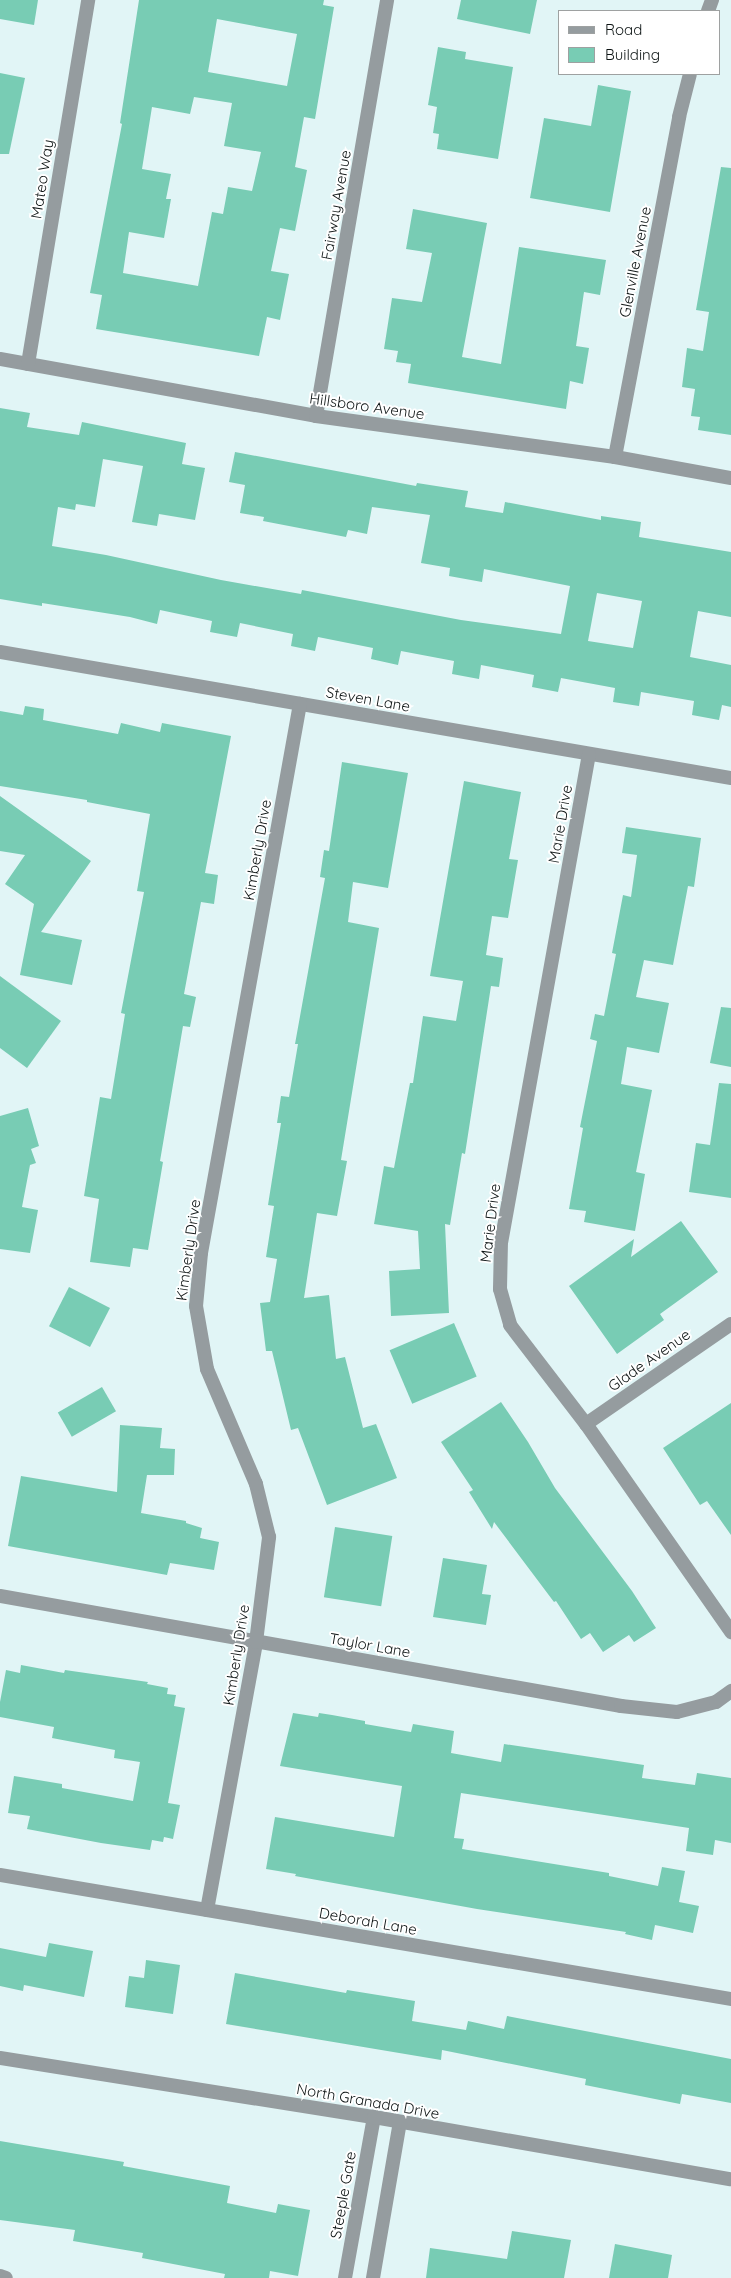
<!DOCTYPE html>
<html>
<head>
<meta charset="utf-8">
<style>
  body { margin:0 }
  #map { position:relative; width:731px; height:2278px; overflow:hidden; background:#e1f5f6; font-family:Quicksand,sans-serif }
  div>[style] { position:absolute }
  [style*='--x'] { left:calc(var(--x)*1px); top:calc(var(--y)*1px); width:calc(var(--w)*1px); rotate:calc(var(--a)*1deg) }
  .building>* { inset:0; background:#78ccb4; transform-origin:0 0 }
  .minor>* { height:14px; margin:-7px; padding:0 7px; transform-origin:7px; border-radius:7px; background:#959c9f }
  .tertiary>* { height:14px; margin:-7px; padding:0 7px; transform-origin:7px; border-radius:7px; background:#959c9f }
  span { translate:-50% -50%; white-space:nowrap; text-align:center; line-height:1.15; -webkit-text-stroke:4px #fff; paint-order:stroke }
  .street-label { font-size:15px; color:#0d1414 }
  .legend { position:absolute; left:558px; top:10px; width:162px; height:65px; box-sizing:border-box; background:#fff; border:1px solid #9ea1a1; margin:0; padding:6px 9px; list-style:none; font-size:15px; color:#0d1414 }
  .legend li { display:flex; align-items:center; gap:10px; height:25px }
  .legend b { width:25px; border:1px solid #9ea1a1 }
</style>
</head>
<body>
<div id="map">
  <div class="building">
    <div style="clip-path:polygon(0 0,38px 0,34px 25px,0 19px)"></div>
    <div style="clip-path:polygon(evenodd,139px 0,324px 0,323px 5px,334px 7px,315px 119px,304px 117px,295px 167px,307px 170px,295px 231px,280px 228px,271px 271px,289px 274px,280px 320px,267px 317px,259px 356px,96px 329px,102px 295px,90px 293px,122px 124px,120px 123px,139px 0,217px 19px,297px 34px,287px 86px,208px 72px,217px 19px,139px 0,194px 97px,232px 103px,224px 146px,261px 152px,252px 191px,228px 187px,223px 214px,212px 212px,198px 286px,123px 273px,129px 232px,164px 238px,171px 199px,166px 199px,171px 174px,142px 169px,152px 107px,190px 114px,194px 97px)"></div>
    <div style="clip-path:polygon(461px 0,537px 0,530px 34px,457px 19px)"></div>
    <div style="clip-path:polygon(438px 47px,466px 52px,465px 59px,513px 67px,498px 159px,437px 149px,439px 134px,433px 133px,437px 107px,428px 105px)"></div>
    <div style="clip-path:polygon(0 73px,25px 78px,9px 154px,0 154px)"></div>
    <div style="clip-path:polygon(598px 85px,631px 91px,610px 212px,530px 198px,544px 118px,591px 126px)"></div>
    <div style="clip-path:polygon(721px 167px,731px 168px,731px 435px,698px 430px,700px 417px,691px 416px,695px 389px,682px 387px,687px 348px,703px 351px,709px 312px,696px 310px)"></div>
    <div style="clip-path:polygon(413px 209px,487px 223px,462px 357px,501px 364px,519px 247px,606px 260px,600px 295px,584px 292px,576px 346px,589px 348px,583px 384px,570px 381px,566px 409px,408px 383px,411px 364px,396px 362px,398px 351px,384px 349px,392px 298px,422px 302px,432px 253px,406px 249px)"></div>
    <div style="clip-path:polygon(evenodd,0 408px,30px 413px,27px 427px,79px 435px,82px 422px,186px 443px,182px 464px,205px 468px,195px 520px,159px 514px,157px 526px,132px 522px,143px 466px,103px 459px,95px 507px,76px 504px,75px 510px,58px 507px,52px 546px,106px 555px,221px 580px,301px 594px,302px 590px,461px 620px,561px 634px,570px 586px,484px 569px,482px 582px,449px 576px,450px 568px,421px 563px,430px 515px,372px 507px,367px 534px,348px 530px,346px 537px,263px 521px,264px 517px,240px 513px,245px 485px,229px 482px,235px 452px,416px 486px,417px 483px,468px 491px,465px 507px,503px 513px,505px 502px,601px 520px,601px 516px,641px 522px,639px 537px,731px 552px,731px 617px,698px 611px,690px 657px,731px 665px,731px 707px,722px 705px,719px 720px,692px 715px,694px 701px,641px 692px,639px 706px,613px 702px,615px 688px,561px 678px,558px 692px,532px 687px,534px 675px,481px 665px,479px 679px,452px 674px,454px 661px,401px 651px,398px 665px,371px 659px,373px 648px,318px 637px,315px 651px,291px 646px,293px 634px,240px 623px,237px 637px,210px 632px,212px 621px,160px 610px,157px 624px,130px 617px,42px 603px,42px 606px,0 599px,0 408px,597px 593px,642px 601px,633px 648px,588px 641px,597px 593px)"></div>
    <div style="clip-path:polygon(25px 706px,44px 709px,43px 720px,118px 734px,121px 723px,160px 732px,162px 723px,231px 736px,205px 873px,218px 875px,214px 904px,201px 902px,184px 994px,196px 997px,190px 1027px,183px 1026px,160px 1161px,163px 1162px,148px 1250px,133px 1248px,130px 1267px,90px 1262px,99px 1199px,84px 1196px,100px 1097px,111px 1099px,125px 1014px,121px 1013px,144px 892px,137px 891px,150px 814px,87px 802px,87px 800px,0 786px,0 711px,23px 715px)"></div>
    <div style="clip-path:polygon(342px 762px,408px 773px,388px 888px,353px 882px,348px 922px,379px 928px,341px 1160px,347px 1161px,337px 1216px,317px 1213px,304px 1298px,329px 1295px,336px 1359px,345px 1357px,363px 1428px,376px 1424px,397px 1478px,327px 1505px,298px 1428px,291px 1430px,272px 1351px,266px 1351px,260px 1303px,270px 1302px,277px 1259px,266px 1257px,274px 1206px,268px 1205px,281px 1123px,277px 1123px,281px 1096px,289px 1097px,298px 1044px,295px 1044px,325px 878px,320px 877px,324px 850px,329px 851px)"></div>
    <div style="clip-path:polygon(464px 781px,521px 792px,509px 859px,518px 860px,508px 918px,492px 916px,486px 955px,503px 958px,499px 987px,491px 986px,465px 1154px,462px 1153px,450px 1225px,445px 1224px,449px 1313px,391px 1316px,389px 1271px,420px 1269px,418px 1231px,374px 1224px,384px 1166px,394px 1168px,410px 1083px,413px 1083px,423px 1016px,456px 1021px,463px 981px,430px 976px)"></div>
    <div style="clip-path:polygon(0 796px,91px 861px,41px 932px,82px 940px,72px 985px,20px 975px,34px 904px,5px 884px,25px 855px,0 851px)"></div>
    <div style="clip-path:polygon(626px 827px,701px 838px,694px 887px,688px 886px,673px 965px,644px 960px,636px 997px,669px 1003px,659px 1053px,627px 1047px,621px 1084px,652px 1090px,636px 1172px,645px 1174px,635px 1231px,584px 1222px,586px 1211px,569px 1209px,583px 1128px,580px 1127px,597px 1041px,590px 1039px,595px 1014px,604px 1016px,616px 954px,612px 953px,623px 895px,631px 897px,637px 855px,622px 853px)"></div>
    <div style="clip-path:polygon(0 976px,61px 1021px,27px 1068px,0 1048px)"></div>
    <div style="clip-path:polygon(721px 1007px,731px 1008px,731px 1067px,710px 1063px)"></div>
    <div style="clip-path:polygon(719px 1083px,731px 1084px,731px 1198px,689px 1192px,696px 1143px,710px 1145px)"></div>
    <div style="clip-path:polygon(28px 1108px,39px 1146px,31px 1149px,36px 1163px,30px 1165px,22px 1207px,38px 1210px,30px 1253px,0 1249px,0 1116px)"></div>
    <div style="clip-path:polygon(681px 1221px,718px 1272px,660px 1314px,664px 1320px,617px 1354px,569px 1286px,634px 1239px,631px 1257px)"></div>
    <div style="left:69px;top:1287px;width:46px;height:44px;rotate:27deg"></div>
    <div style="left:454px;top:1323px;width:58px;height:70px;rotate:67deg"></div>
    <div style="left:102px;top:1387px;width:28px;height:51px;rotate:60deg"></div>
    <div style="clip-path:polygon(501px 1402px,528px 1442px,555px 1488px,632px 1591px,656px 1628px,634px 1642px,629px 1635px,603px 1652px,590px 1633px,581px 1639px,556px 1601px,554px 1602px,494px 1522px,492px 1529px,469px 1492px,473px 1490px,441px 1442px)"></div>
    <div style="clip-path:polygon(731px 1403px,731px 1535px,707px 1501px,700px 1505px,663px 1448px)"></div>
    <div style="clip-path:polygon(120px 1425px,162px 1428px,160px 1448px,175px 1449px,174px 1475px,147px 1475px,141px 1513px,186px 1521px,186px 1523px,202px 1528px,200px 1538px,219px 1542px,214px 1570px,170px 1563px,167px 1575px,8px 1546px,21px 1476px,117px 1492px)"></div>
    <div style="left:335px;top:1527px;width:58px;height:71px;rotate:9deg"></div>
    <div style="clip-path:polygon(443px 1558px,487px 1565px,482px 1594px,491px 1595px,486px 1625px,433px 1617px)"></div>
    <div style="clip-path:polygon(21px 1665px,64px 1673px,65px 1670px,148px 1682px,147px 1684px,168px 1688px,167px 1694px,176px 1695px,174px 1706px,185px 1708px,168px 1803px,180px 1805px,173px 1839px,164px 1837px,163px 1842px,152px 1840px,150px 1850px,101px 1843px,27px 1829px,30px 1816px,8px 1813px,14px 1776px,62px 1784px,62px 1788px,133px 1801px,140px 1762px,114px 1758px,115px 1750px,52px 1738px,54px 1727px,0 1717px,0 1702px,6px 1670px,20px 1673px)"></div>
    <div style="clip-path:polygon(293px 1713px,318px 1717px,319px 1713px,332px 1715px,365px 1721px,365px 1724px,411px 1732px,413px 1724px,454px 1731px,451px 1753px,501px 1762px,504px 1744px,644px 1765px,642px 1778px,695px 1785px,697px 1773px,731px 1778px,731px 1843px,715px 1840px,713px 1855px,686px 1851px,689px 1828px,461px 1793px,454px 1838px,464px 1839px,462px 1849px,609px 1873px,609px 1876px,658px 1886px,662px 1867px,685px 1871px,679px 1902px,699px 1906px,693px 1933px,655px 1925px,652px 1940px,625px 1934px,626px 1932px,477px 1909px,295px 1876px,296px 1874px,266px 1869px,275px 1817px,394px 1837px,402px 1786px,280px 1766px)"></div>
    <div style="clip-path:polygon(49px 1943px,93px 1951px,84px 1997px,24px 1985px,23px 1991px,0 1986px,0 1948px,46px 1957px)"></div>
    <div style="clip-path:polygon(146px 1960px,180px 1965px,173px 2014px,125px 2007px,129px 1976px,144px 1978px)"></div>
    <div style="clip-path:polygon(235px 1973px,346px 1993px,347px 1990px,415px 2001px,412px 2021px,466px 2030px,468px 2021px,504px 2029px,507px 2016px,731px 2059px,731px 2103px,682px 2094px,680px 2104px,585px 2085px,586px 2079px,442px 2050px,441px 2060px,226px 2024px)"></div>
    <div style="clip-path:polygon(0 2141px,124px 2162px,123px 2166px,230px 2186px,227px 2203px,276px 2213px,278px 2204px,310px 2210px,298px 2276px,270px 2271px,269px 2278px,224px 2278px,225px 2274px,142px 2258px,143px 2253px,73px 2241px,75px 2230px,0 2220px)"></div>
    <div style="clip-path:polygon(512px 2231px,571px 2240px,564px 2278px,426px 2278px,430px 2248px,507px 2259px)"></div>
    <div style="clip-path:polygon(615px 2244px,672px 2255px,668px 2278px,609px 2278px)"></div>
  </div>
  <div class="minor">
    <div style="--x:708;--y:11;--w:12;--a:-70"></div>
    <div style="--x:0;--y:359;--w:321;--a:10.2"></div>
    <div style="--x:316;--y:416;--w:302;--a:7.8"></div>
    <div style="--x:615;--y:457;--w:118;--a:10.3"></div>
    <div style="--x:28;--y:364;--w:369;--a:-80.6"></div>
    <div style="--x:316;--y:416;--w:422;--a:-80.3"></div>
    <div style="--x:615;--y:457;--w:346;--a:-79.3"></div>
    <div style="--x:679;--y:117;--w:44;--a:-75.7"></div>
    <div style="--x:0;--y:652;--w:742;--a:9.78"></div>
    <div style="--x:589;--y:754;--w:495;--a:100.2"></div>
    <div style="--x:501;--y:1241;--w:48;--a:91.2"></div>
    <div style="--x:500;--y:1289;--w:37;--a:74"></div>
    <div style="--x:510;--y:1325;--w:125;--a:52.5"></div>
    <div style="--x:586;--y:1424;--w:254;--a:55.1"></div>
    <div style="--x:586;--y:1424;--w:176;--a:-34.6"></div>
    <div style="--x:0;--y:1596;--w:631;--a:10.04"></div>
    <div style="--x:621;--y:1706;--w:56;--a:6.1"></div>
    <div style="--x:677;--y:1712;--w:40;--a:-14.4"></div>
    <div style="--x:716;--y:1702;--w:19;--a:-36"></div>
    <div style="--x:0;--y:1875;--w:741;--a:9.63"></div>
    <div style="--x:207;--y:1910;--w:272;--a:-79.6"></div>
    <div style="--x:256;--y:1642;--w:106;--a:-82.9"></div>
    <div style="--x:269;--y:1537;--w:55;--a:-103.8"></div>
    <div style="--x:256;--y:1484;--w:125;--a:-113.1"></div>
    <div style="--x:207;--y:1369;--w:64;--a:-99.9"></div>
    <div style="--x:196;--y:1306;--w:53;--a:-84.6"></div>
    <div style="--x:201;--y:1253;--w:558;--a:-79.78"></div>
    <div style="--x:0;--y:2276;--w:6;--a:18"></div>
    <div style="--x:345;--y:2278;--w:164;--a:-79.8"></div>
    <div style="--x:373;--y:2278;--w:158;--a:-80.2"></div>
  </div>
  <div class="tertiary">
    <div style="--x:0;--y:2058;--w:379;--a:9"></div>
    <div style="--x:374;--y:2117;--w:362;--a:9.9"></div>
  </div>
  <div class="street-label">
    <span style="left:42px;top:179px;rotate:-81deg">Mateo Way</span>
    <span style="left:336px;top:205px;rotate:-80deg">Fairway Avenue</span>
    <span style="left:635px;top:262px;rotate:-79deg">Glenville Avenue</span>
    <span style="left:367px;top:406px;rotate:8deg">Hillsboro Avenue</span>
    <span style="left:368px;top:699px;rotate:10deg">Steven Lane</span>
    <span style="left:560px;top:824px;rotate:-80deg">Marie Drive</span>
    <span style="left:257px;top:850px;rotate:-80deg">Kimberly Drive</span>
    <span style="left:490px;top:1223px;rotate:-83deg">Marie Drive</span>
    <span style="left:188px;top:1250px;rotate:-82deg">Kimberly Drive</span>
    <span style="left:649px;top:1360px;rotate:-35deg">Glade Avenue</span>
    <span style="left:370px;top:1645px;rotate:10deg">Taylor Lane</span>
    <span style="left:236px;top:1655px;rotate:-81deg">Kimberly Drive</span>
    <span style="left:368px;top:1921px;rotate:10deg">Deborah Lane</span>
    <span style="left:368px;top:2101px;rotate:10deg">North Granada Drive</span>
    <span style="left:343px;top:2195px;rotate:-80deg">Steeple Gate</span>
  </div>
  <ul class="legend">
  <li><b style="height:6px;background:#959c9f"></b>Road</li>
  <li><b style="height:14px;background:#78ccb4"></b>Building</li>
  </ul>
</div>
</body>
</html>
